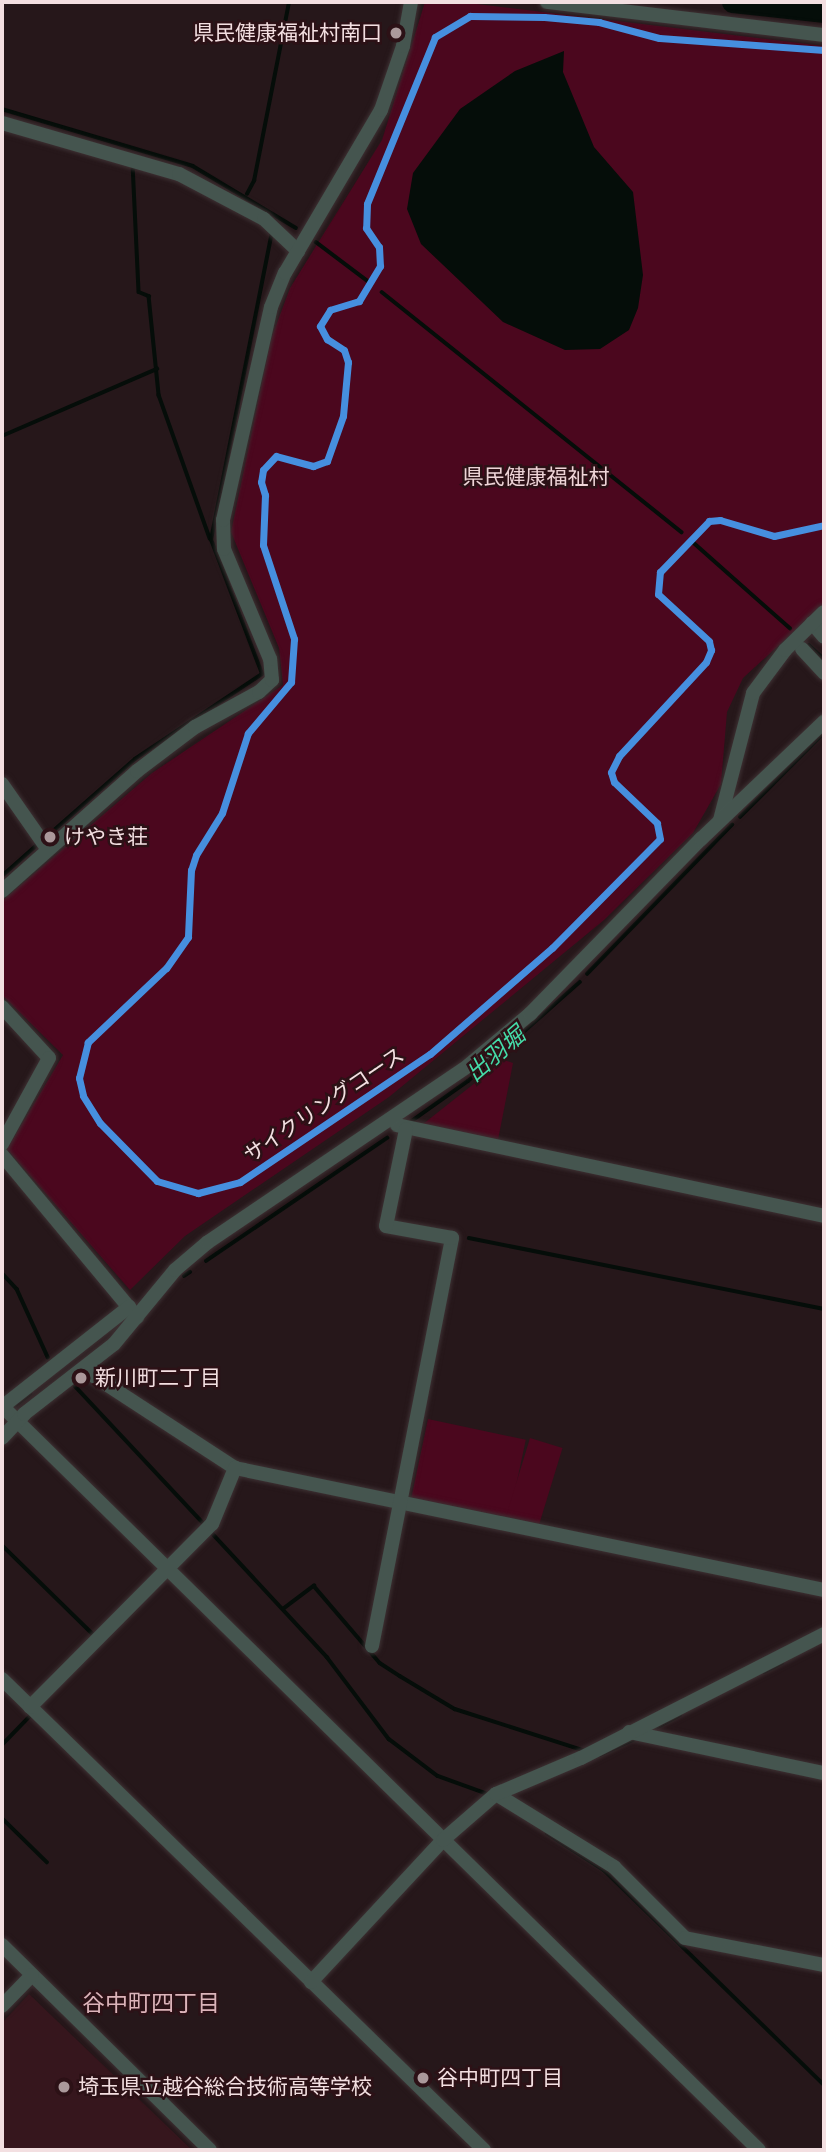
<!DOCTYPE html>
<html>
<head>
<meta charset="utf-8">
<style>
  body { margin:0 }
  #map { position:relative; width:826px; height:2152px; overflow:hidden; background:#26171a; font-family:"Roboto Condensed","Noto Sans JP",sans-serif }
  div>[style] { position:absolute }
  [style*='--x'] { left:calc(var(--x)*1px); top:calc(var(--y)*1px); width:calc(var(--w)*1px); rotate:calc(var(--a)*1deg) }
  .built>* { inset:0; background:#36161d }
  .green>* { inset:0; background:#4b071e; transform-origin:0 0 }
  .water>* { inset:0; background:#050d09 }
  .stream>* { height:3.5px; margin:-1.75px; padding:0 1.75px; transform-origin:1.75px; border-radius:1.75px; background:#050d09 }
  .river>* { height:21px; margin:-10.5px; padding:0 10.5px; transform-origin:10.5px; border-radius:10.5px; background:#050d09 }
  .roads { filter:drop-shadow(0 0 2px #3d3133) drop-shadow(0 0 2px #3d3133) }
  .minor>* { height:14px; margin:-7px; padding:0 7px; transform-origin:7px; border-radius:7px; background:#45554f }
  .cycleway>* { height:7px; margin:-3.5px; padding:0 3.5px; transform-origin:3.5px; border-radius:3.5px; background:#468fdf }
  .dots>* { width:19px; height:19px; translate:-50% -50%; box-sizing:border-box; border:4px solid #2c1116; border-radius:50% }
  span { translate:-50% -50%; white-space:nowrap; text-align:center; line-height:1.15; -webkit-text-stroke:5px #2c1116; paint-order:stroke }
  .poi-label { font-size:21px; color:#f3dfe1 }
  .right { translate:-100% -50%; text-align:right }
  .left { translate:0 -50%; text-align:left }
  .park-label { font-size:21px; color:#eed4d7 }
  .street-label { font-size:21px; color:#f3dfe1 }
  .water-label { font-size:23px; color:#45dca9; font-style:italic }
  .neighbourhood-label { font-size:23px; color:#dbb3b9 }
  .frame { position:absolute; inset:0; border:4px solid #f3dfe1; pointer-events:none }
</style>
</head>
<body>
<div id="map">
  <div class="built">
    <div style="clip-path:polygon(29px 1994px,192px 2150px,2px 2150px,2px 2023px)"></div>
  </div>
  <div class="green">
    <div style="clip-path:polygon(425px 2px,460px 2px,824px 46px,824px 604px,743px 678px,727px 712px,721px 784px,693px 833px,604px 920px,389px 1097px,185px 1236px,130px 1290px,7px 1149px,63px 1055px,2px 995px,2px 901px,152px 773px,283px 685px,279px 648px,231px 532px,271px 339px,290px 288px,382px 140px)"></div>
    <div style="clip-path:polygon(504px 1060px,513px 1063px,497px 1145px,418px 1128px)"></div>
    <div style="left:428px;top:1419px;width:100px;height:83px;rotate:12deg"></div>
    <div style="left:530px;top:1438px;width:34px;height:84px;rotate:17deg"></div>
  </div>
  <div class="water">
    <div style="clip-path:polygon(564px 51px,563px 72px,594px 147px,633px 192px,643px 275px,638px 308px,629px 330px,600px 349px,565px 350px,503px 322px,421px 244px,407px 209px,413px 173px,460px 109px,515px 71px)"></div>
  </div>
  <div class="stream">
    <div style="--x:2;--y:109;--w:199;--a:16.6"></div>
    <div style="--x:193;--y:166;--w:120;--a:31"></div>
    <div style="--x:133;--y:164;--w:128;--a:87.3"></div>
    <div style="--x:139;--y:292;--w:11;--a:22"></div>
    <div style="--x:149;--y:296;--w:100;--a:84.2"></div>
    <div style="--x:159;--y:395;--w:152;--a:70.4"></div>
    <div style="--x:247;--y:194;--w:15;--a:-62"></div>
    <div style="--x:254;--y:181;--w:182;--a:-78.9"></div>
    <div style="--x:316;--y:242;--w:65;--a:36.9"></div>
    <div style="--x:382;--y:292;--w:384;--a:38.7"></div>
    <div style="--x:2;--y:436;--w:169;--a:-23.4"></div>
    <div style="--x:693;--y:542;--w:130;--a:41.6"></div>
    <div style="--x:809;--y:645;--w:21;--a:43"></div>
    <div style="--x:740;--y:817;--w:119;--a:-45"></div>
    <div style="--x:44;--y:839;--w:121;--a:-41.3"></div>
    <div style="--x:135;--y:759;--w:153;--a:-33.8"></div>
    <div style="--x:262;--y:674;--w:143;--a:-110.8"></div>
    <div style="--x:211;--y:540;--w:315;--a:-78.8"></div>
    <div style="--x:2;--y:876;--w:48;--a:-41.6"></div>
    <div style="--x:587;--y:974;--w:208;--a:-45.8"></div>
    <div style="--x:409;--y:1123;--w:72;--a:-35.4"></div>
    <div style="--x:468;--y:1081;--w:149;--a:-41.5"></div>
    <div style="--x:469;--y:1238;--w:362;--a:11.3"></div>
    <div style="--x:206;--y:1261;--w:219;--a:-34.2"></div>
    <div style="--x:2;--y:1273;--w:22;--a:47"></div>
    <div style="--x:17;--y:1289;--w:75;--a:65.5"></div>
    <div style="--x:184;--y:1276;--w:7;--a:-34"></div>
    <div style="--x:75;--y:1386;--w:192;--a:46.9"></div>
    <div style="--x:12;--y:1408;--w:23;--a:-38"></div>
    <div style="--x:211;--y:1532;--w:171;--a:47.1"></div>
    <div style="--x:327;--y:1657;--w:103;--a:52.9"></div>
    <div style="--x:389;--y:1739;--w:61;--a:37.1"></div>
    <div style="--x:438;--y:1776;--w:53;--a:19.8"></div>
    <div style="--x:2;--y:1545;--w:130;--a:44.4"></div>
    <div style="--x:283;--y:1609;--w:39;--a:-37"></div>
    <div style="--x:314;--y:1586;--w:101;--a:49.4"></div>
    <div style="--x:380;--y:1663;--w:24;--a:33"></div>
    <div style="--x:400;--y:1676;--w:64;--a:31"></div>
    <div style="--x:455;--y:1709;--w:138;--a:17.8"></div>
    <div style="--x:764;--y:1672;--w:20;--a:-27"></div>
    <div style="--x:650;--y:1731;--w:34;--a:-28"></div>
    <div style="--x:2;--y:1745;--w:43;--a:-45.9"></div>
    <div style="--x:600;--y:1755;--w:41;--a:-24.7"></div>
    <div style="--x:2;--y:1818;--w:63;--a:44.4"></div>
    <div style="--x:547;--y:1833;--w:68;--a:33"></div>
    <div style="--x:604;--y:1870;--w:308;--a:44.3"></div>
  </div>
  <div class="river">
    <div style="--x:732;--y:2;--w:93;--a:6.2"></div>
  </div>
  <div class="roads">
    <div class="minor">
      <div style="--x:547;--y:2;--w:279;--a:6.8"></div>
      <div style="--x:2;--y:123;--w:184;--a:16.1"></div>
      <div style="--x:179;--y:174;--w:96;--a:27.9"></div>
      <div style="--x:264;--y:219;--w:47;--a:43.3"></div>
      <div style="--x:812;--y:623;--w:18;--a:49"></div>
      <div style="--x:802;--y:649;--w:33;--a:47"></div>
      <div style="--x:2;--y:784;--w:80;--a:55.1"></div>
      <div style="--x:720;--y:820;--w:131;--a:-75.4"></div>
      <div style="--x:753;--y:693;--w:54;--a:-53.3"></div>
      <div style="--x:785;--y:650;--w:54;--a:-44.3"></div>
      <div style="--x:2;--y:891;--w:181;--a:-41.6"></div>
      <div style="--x:137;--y:771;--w:73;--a:-37.2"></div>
      <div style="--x:195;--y:727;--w:73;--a:-28.7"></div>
      <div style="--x:259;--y:692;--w:18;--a:-43"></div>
      <div style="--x:272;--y:680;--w:21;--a:-95"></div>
      <div style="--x:270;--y:659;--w:119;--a:-112.7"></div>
      <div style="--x:224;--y:549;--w:29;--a:-92"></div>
      <div style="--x:223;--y:520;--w:218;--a:-77.3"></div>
      <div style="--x:271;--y:307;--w:37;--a:-68"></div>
      <div style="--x:285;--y:273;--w:189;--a:-59.5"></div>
      <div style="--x:381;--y:110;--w:68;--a:-71"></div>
      <div style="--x:403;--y:46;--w:45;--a:-79.7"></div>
      <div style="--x:2;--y:1007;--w:69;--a:47.3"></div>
      <div style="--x:49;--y:1058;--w:98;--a:118.7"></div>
      <div style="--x:397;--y:1125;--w:437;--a:12"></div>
      <div style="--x:2;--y:1155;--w:211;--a:50.2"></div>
      <div style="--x:83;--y:1369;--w:181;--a:33.1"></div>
      <div style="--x:235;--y:1468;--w:602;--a:11.7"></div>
      <div style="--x:2;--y:1406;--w:1061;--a:44.5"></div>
      <div style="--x:2;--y:1407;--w:162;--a:-38.2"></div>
      <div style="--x:2;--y:1438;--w:33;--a:-47"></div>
      <div style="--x:24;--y:1414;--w:114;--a:-37.9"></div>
      <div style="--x:114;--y:1344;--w:96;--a:-50.5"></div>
      <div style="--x:175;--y:1270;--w:43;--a:-40.3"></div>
      <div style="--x:208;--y:1242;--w:315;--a:-34.1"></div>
      <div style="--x:469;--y:1065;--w:80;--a:-39.9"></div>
      <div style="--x:530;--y:1014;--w:245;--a:-45.7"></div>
      <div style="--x:701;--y:839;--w:170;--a:-43.6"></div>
      <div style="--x:372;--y:1646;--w:416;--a:-78.9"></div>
      <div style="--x:452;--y:1238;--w:67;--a:-169.7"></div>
      <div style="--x:386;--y:1226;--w:99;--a:-78.3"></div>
      <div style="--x:2;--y:1679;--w:674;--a:44.34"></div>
      <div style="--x:30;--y:1707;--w:258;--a:-45.2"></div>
      <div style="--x:212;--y:1524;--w:61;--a:-67.7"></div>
      <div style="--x:629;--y:1732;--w:199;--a:11.9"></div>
      <div style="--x:496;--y:1794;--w:139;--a:31.7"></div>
      <div style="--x:614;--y:1867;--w:100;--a:45"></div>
      <div style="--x:685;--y:1938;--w:142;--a:11"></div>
      <div style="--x:2;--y:1945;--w:292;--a:44.6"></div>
      <div style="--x:311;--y:1982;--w:194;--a:-47.1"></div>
      <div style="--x:443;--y:1840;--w:70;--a:-41"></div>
      <div style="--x:496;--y:1794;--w:92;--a:-23"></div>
      <div style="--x:581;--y:1758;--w:273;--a:-27"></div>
      <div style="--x:2;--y:2006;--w:43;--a:-45.9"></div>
    </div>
  </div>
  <div class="cycleway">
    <div style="--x:824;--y:50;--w:165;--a:-175.8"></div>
    <div style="--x:659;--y:38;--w:62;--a:-165.1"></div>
    <div style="--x:599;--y:22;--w:55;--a:-174.8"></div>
    <div style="--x:544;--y:17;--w:74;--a:-179.2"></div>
    <div style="--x:470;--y:16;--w:41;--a:149"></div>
    <div style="--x:435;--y:37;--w:180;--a:112.2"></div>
    <div style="--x:367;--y:204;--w:24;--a:92"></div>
    <div style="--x:366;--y:228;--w:23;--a:56"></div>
    <div style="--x:379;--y:247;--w:19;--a:87"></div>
    <div style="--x:380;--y:266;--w:41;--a:121"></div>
    <div style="--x:359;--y:301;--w:30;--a:163"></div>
    <div style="--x:330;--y:310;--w:19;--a:122"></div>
    <div style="--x:320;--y:326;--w:15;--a:62"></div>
    <div style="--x:327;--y:339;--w:20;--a:33"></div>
    <div style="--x:344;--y:350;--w:13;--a:72"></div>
    <div style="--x:348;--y:362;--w:54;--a:95.3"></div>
    <div style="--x:343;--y:416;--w:48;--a:109.6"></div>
    <div style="--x:327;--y:461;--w:15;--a:160"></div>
    <div style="--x:313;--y:466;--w:38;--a:-165"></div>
    <div style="--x:276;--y:456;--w:19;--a:133"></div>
    <div style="--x:263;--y:470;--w:12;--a:99"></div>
    <div style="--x:261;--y:482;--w:14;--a:73"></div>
    <div style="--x:265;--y:495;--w:50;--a:92.3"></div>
    <div style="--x:263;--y:545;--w:99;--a:71.7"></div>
    <div style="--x:294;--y:639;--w:43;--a:94"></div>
    <div style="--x:291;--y:682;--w:67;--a:130.1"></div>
    <div style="--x:248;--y:733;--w:84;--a:108"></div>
    <div style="--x:222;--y:813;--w:49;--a:121.8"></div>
    <div style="--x:196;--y:855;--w:16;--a:108"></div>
    <div style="--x:191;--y:870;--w:67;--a:92.6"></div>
    <div style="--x:188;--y:937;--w:38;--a:125"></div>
    <div style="--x:166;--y:968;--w:108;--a:136.5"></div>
    <div style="--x:88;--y:1042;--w:37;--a:104"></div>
    <div style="--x:79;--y:1078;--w:18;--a:77"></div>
    <div style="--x:83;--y:1096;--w:32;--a:58"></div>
    <div style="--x:100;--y:1123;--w:81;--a:45.5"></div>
    <div style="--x:157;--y:1181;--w:43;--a:16.3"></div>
    <div style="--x:198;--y:1193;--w:43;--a:-14.7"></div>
    <div style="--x:240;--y:1182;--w:229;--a:-34"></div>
    <div style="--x:430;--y:1054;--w:162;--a:-41"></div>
    <div style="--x:552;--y:948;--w:153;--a:-45.3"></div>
    <div style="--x:660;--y:839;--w:16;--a:-101"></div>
    <div style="--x:657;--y:823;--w:59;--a:-136.4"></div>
    <div style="--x:614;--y:782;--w:10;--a:-107"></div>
    <div style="--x:611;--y:772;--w:18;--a:-63"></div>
    <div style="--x:619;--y:756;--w:128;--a:-47.2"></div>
    <div style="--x:706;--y:662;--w:13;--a:-67"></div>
    <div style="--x:711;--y:650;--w:9;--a:-103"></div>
    <div style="--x:709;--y:641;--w:69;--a:-137.3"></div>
    <div style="--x:658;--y:594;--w:22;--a:-85"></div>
    <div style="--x:660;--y:572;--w:71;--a:-46.1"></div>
    <div style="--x:709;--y:521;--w:11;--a:-5"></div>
    <div style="--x:720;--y:520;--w:56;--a:16.5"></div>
    <div style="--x:774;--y:536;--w:51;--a:-12.4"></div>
  </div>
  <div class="dots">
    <div style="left:396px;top:33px;background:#ab999b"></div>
    <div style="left:50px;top:837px;background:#ab999b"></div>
    <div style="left:81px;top:1378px;background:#ab999b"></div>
    <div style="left:423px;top:2078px;background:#ab999b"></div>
    <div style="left:64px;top:2087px;background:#ab999b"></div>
  </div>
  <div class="poi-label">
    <span class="right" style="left:382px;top:33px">県民健康福祉村南口</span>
    <span class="left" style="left:64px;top:837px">けやき荘</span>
    <span class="left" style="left:95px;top:1378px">新川町二丁目</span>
    <span class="left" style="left:437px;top:2078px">谷中町四丁目</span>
    <span class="left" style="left:78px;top:2087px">埼玉県立越谷総合技術高等学校</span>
  </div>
  <div class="park-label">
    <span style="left:536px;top:477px">県民健康福祉村</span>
  </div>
  <div class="street-label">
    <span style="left:324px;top:1105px;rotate:-34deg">サイクリングコース</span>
  </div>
  <div class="water-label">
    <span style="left:496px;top:1055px;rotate:-41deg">出羽堀</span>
  </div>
  <div class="neighbourhood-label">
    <span style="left:151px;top:2004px">谷中町四丁目</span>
  </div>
  <div class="frame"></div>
</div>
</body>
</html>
